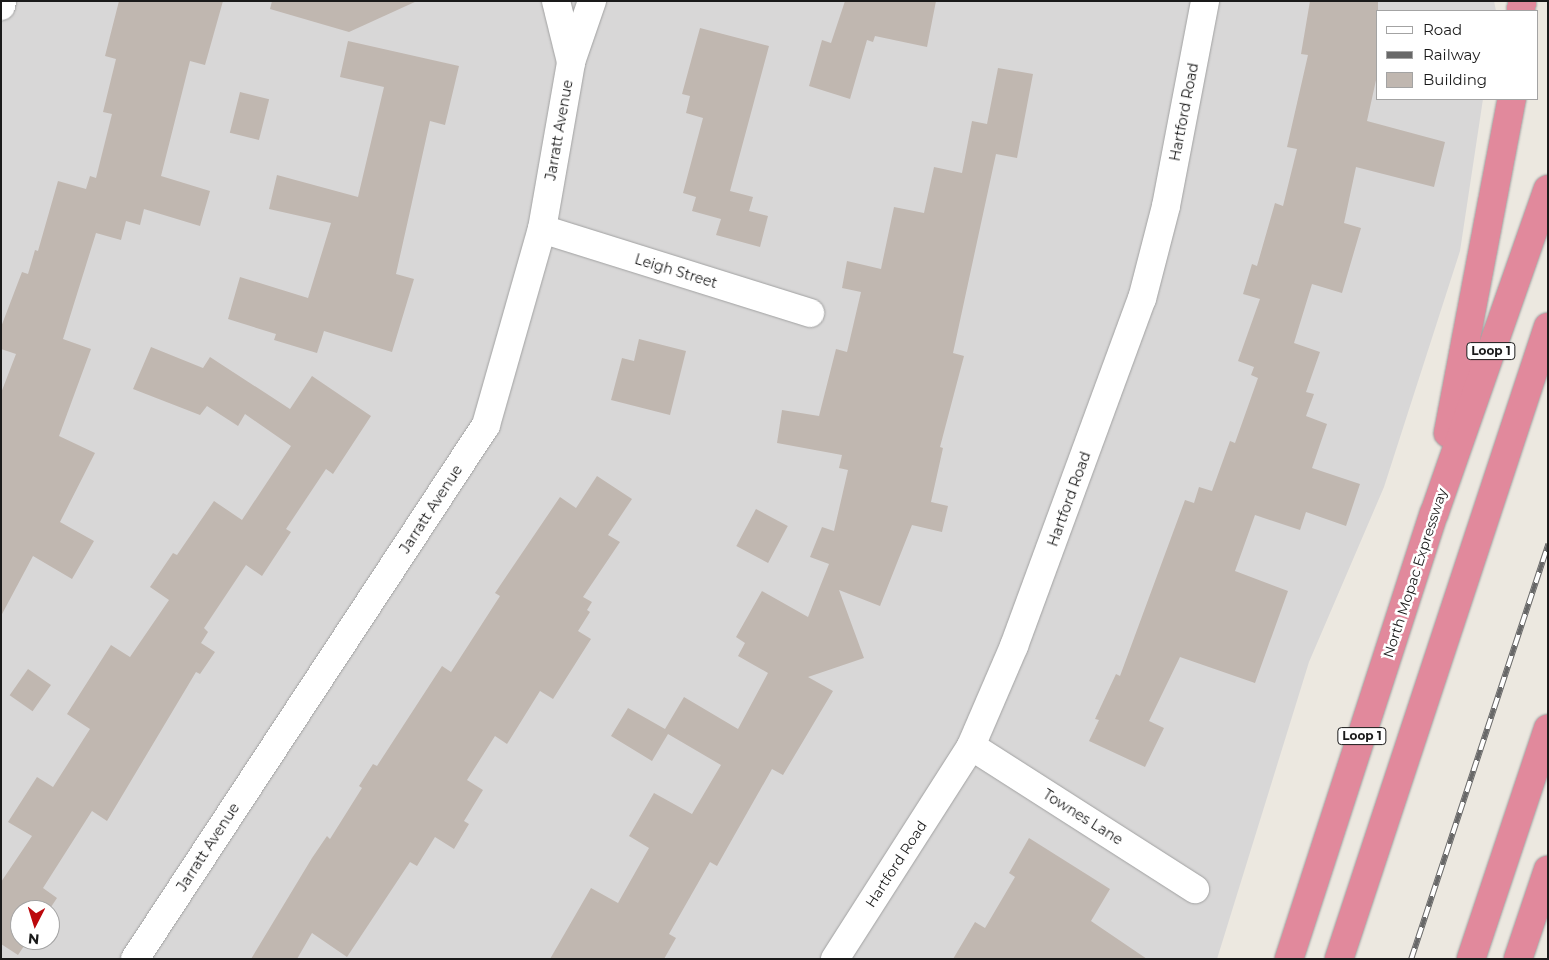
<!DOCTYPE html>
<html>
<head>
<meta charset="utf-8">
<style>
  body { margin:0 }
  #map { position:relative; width:1549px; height:960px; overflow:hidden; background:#ece8e0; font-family:Montserrat,sans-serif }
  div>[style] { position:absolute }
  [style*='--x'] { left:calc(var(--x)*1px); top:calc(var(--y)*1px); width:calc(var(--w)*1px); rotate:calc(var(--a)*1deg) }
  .residential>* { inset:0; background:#d8d7d7 }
  .building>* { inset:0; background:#c0b7b0; transform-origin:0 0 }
  .roads { filter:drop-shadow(0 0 1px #a1a1a1) drop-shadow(0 0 1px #a1a1a1) }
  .minor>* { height:28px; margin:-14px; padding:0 14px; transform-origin:14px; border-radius:14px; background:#fff }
  .tertiary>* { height:28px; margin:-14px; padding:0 14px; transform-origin:14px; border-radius:14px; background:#fff }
  .motorway>* { height:28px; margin:-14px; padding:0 14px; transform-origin:14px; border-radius:14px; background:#e1899c }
  .rail>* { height:5.5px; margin-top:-2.75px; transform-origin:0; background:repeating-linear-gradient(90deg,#fff 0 11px,#686868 0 22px); box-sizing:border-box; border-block:1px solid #686868 }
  span { translate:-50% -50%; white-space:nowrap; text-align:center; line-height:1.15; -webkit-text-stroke:5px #fff; paint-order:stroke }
  .shield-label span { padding:1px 4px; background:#fff; border:1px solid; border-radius:4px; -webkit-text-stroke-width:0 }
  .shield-label { font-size:12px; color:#1a1a1a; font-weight:700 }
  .street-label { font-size:14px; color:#1a1a1a }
  .frame { position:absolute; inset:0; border:2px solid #1a1a1a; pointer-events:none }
  .legend { position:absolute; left:1376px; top:10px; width:162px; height:90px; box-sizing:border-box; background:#fff; border:1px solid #a3a3a3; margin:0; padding:6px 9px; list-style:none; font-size:15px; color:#1a1a1a }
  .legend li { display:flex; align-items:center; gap:10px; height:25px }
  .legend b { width:25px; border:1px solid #a3a3a3 }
  .north { position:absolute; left:10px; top:900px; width:50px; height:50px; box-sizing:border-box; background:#fff; border:1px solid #a3a3a3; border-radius:50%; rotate:185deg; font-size:14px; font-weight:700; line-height:20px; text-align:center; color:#1a1a1a }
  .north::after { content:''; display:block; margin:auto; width:18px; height:22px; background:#bc080c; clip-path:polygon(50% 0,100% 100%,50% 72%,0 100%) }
</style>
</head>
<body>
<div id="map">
  <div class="residential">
    <div style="clip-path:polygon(evenodd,1px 1px,1494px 1px,1496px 11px,1378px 11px,1378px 99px,1483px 99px,1460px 251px,1384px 487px,1309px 662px,1217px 959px,1px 959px,1px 1px,20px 910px,50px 910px,50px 940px,20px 940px,20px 910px)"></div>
  </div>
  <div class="building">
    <div style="clip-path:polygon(119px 1px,223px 1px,205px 65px,190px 61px,161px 176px,210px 191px,200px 226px,144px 209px,140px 225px,126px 221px,121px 240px,96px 233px,63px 339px,91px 349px,59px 436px,95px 453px,60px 522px,94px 541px,72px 579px,33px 556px,1px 616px,1px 393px,16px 354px,1px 349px,1px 327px,22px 272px,28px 274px,35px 250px,38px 251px,58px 181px,86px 189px,90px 176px,96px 178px,112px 114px,103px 112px,116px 59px,105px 56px)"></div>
    <div style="clip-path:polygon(272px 1px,417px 1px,349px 32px,270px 9px)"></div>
    <div style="clip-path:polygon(845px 1px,936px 1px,927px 47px,875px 36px,873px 42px,867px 40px,850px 99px,809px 86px,822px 40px,831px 43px)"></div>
    <div style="clip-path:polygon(1310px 1px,1378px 1px,1378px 71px,1367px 121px,1445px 142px,1434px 187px,1356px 167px,1344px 223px,1361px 228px,1342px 293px,1312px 284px,1294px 343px,1320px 352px,1306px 392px,1314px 394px,1306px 416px,1327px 424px,1312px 468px,1360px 484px,1346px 526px,1306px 512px,1300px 530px,1255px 515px,1235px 571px,1288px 591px,1255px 683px,1180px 657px,1149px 721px,1164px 728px,1145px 767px,1089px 741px,1099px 720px,1095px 719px,1116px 674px,1120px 676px,1185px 500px,1194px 503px,1199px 487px,1212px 491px,1230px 441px,1235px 443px,1258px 378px,1251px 375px,1254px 367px,1238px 361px,1260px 299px,1243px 294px,1252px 264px,1257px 266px,1275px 203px,1283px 206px,1297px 149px,1287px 147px,1308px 55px,1301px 54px)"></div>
    <div style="clip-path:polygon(700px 28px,769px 46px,730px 191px,753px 197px,749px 211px,768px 216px,760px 247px,716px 235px,721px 219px,692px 211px,696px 197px,683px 193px,703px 118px,686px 113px,690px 96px,682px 94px)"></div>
    <div style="clip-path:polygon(348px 41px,459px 66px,445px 125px,430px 121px,396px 274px,414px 279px,392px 352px,324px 331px,317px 353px,274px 340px,276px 334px,228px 319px,240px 277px,308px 298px,331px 223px,269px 209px,277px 175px,358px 197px,384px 87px,340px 77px)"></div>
    <div style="clip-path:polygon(998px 68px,1033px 74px,1017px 158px,996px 154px,953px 353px,964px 356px,940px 447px,943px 448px,931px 502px,948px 506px,942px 532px,912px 525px,880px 606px,839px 590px,864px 658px,808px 677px,833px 691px,783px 775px,772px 769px,717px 866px,710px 862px,669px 934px,676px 938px,664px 959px,550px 959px,591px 888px,618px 903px,649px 848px,629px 836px,654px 793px,692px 814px,721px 765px,668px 734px,652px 761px,611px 736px,628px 708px,665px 729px,684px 697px,738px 729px,768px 673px,738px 656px,745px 643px,736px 637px,762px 591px,808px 617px,829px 564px,810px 557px,822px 527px,834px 531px,848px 470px,839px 468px,842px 455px,777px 443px,782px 410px,819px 416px,836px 349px,847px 352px,861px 292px,842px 288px,847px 261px,881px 269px,894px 207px,924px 213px,934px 167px,962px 173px,972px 121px,987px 124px)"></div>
    <div style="left:240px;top:92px;width:30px;height:42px;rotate:14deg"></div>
    <div style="clip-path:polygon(639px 339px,686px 351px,670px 415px,611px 400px,622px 358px,634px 361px)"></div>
    <div style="clip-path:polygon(151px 347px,203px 368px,210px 357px,290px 409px,312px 376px,371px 416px,333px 474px,326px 469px,286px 529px,291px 532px,262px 576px,246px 565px,204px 628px,208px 632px,201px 643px,215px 652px,200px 674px,196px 672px,107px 821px,92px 811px,43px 888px,57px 898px,49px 910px,20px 910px,20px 940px,28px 940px,18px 955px,1px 944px,1px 882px,32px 836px,8px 822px,37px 777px,53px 787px,90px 729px,67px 714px,111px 645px,130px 657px,169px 600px,150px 587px,173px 553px,177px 555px,214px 501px,242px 520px,291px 446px,245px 414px,238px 426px,207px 406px,200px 415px,133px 389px)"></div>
    <div style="clip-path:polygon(597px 476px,632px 499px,608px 535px,620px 542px,583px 597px,592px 602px,587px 610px,590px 612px,578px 631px,591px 639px,553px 699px,540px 691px,507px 744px,495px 736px,467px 780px,483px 790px,464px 821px,469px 824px,454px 849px,435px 837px,417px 866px,410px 862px,347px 957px,312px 933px,297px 959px,251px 959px,312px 858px,327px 836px,330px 839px,362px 788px,359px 786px,373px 764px,377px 766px,442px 666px,451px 672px,500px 596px,495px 593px,560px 497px,576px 508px)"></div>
    <div style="left:756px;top:509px;width:36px;height:42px;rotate:28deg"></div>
    <div style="left:28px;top:669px;width:28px;height:32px;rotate:35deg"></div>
    <div style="clip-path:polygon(1029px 838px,1110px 889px,1091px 921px,1147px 959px,953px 959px,975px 922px,985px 928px,1015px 877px,1009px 873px)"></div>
  </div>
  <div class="roads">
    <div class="minor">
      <div style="--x:556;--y:1;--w:63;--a:76.2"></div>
      <div style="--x:542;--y:229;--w:281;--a:17.4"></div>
      <div style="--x:971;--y:746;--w:266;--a:32.6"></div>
      <div style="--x:135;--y:959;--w:639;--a:-56.68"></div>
      <div style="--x:486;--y:425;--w:204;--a:-74.1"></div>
      <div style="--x:542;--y:229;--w:169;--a:-80.1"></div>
      <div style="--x:571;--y:62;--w:65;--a:-71"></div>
      <div style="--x:835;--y:959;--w:253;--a:-57.4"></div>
      <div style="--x:971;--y:746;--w:109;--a:-66.7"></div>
      <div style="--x:1014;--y:646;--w:370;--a:-69.8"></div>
      <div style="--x:1142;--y:299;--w:96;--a:-75.5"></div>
      <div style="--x:1166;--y:206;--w:209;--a:-79.2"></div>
    </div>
    <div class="tertiary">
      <div style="--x:1;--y:6;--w:5;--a:-79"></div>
    </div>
    <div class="motorway">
      <div style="--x:1521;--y:11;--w:10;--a:-84"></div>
      <div style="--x:1448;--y:433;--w:340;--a:-79.2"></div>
      <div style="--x:1289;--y:959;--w:468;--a:-72"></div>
      <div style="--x:1434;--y:514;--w:344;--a:-70.7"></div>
      <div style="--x:1339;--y:959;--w:666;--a:-71.7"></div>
      <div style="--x:1471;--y:959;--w:243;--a:-71.5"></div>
      <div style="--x:1518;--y:959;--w:94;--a:-71.4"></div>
    </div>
  </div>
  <div class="rail">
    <div style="--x:1411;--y:959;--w:437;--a:-71.7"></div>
  </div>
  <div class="shield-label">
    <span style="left:1491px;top:351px">Loop 1</span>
    <span style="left:1362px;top:736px">Loop 1</span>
  </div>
  <div class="street-label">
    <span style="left:1184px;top:112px;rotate:-79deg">Hartford Road</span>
    <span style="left:559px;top:130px;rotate:-80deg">Jarratt Avenue</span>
    <span style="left:676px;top:271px;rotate:17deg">Leigh Street</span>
    <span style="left:1069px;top:499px;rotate:-70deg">Hartford Road</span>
    <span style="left:431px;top:509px;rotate:-57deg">Jarratt Avenue</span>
    <span style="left:1415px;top:573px;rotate:-72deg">North Mopac Expressway</span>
    <span style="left:1083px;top:817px;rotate:32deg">Townes Lane</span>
    <span style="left:208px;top:847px;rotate:-57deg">Jarratt Avenue</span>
    <span style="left:896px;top:864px;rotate:-57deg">Hartford Road</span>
  </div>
  <div class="frame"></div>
  <ul class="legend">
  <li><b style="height:6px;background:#fff"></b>Road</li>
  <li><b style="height:6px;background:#686868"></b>Railway</li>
  <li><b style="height:14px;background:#c0b7b0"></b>Building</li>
  </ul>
  <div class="north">N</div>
</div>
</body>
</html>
